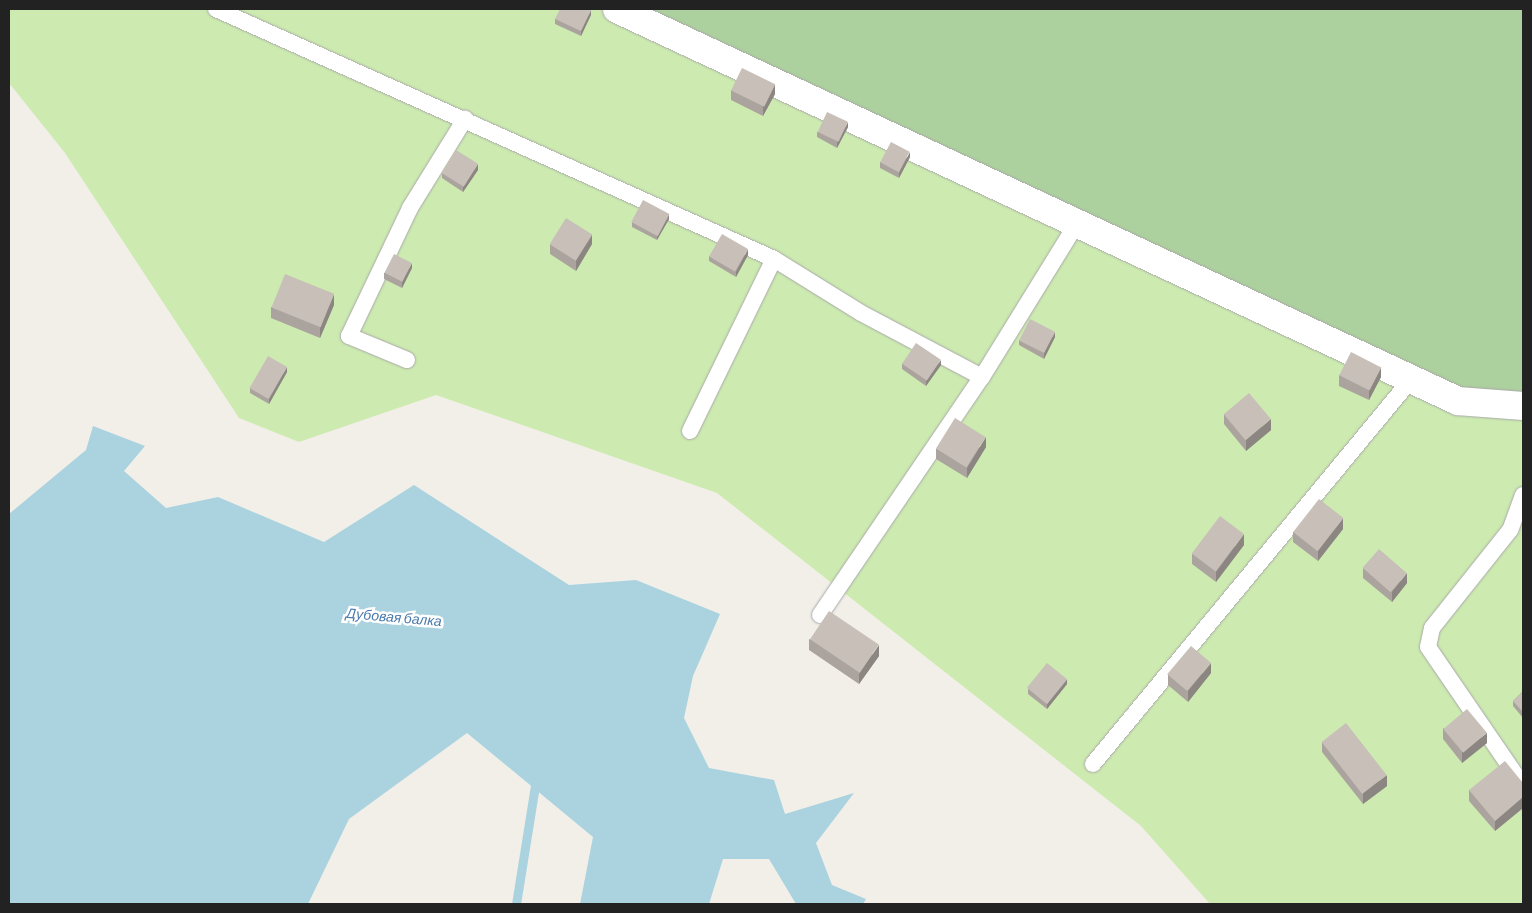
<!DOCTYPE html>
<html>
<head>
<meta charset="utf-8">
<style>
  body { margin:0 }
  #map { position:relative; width:1532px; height:913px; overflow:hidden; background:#f2efe9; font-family:Barlow,sans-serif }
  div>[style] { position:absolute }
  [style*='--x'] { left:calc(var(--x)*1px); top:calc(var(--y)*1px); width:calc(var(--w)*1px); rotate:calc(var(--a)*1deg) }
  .grass>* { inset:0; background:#cdebb0 }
  .forest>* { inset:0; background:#add19e }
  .water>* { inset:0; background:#aad3df }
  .stream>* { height:9px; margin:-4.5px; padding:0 4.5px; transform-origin:4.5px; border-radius:4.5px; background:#aad3df }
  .roads { filter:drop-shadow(0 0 1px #a9a9a9) drop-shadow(0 0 1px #a9a9a9) }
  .service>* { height:16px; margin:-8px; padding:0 8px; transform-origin:8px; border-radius:8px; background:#fff }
  .minor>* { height:28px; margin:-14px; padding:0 14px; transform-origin:14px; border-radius:14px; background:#fff }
  .wall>* { inset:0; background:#aba49e }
  .shaded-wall>* { inset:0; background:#8b8681 }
  .building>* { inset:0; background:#c7bfb8; transform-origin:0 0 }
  span { translate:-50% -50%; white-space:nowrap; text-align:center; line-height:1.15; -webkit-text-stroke:5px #fff; paint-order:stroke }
  .water-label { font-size:14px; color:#4a7aab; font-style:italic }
  .frame { position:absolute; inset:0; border:10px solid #222; pointer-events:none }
</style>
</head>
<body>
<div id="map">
  <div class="grass">
    <div style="clip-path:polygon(9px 9px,604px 9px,1523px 414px,1523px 904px,1210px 904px,1141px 826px,717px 493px,436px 395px,299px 442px,239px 418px,65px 153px,9px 83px)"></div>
  </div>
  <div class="forest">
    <div style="clip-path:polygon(604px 9px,1523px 9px,1523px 414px,1461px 409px)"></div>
  </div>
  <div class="water">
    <div style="clip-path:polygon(93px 426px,145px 446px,124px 471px,166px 508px,218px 497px,324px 542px,414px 485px,569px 585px,636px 580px,720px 614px,693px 676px,684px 718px,709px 768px,774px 780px,785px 814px,854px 793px,816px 843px,832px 885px,866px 899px,863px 904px,796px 904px,769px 859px,723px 859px,709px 904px,580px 904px,593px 837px,467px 733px,349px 819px,308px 904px,9px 904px,9px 514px,86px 450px)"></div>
  </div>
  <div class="stream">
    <div style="--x:516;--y:904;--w:127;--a:-80.9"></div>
  </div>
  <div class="roads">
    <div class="service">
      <div style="--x:216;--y:9;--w:611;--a:24.13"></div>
      <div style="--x:774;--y:259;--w:102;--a:31.8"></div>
      <div style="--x:861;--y:313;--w:137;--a:27.9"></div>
      <div style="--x:407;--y:360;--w:63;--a:-157.5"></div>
      <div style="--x:349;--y:336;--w:142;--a:-64.5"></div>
      <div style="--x:410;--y:208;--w:105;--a:-58.3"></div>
      <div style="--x:690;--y:431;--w:191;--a:-64"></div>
      <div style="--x:1523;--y:495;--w:37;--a:110"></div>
      <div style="--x:1510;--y:530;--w:125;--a:128.5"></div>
      <div style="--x:1432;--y:628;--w:19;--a:102"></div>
      <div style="--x:1428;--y:647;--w:168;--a:55.6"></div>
      <div style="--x:820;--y:615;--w:288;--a:-55.8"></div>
      <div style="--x:982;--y:377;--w:181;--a:-58.3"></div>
      <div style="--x:1093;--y:764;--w:500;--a:-50.4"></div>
    </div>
    <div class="minor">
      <div style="--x:617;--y:9;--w:928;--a:24.99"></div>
      <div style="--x:1458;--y:401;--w:65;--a:4.4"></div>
    </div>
  </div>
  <div class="wall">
    <div style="clip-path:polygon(591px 15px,581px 36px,555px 24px,555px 19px)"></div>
    <div style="clip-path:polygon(731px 90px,775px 94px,763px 116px,731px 100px)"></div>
    <div style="clip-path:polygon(848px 127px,837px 148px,817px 137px,817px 132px)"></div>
    <div style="clip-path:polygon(910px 157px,899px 178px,880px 168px,880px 162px)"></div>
    <div style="clip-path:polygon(478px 170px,463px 192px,442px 178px,442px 173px)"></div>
    <div style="clip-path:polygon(669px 219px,657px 240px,632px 227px,632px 222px)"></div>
    <div style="clip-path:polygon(550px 244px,592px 244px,576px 271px,550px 254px)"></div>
    <div style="clip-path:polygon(748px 255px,736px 277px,709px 261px,709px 256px)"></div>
    <div style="clip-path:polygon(412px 268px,402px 288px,384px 279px,384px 273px)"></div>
    <div style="clip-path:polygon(334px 305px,320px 338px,271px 318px,271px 307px)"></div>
    <div style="clip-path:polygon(1055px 337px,1044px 359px,1019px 345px,1019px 340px)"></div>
    <div style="clip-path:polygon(902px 364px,941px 365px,926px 386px,902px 369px)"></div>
    <div style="clip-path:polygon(287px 372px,269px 404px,250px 393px,250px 388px)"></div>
    <div style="clip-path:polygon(1339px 375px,1381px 377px,1369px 400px,1339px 386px)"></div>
    <div style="clip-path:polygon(1224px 414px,1271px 430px,1246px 451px,1224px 424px)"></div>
    <div style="clip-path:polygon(986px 447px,967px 478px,936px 459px,936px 449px)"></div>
    <div style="clip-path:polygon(1343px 529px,1318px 561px,1293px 542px,1293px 532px)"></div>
    <div style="clip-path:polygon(1244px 545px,1216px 582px,1192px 564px,1192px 554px)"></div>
    <div style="clip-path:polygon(1363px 568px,1407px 583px,1392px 602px,1363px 578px)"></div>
    <div style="clip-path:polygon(809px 639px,879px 656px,859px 684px,809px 650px)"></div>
    <div style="clip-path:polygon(1211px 673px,1188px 702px,1168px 685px,1168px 675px)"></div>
    <div style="clip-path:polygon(1067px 684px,1047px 709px,1028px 694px,1028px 689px)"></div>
    <div style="clip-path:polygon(1523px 691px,1523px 718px,1513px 706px,1513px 701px)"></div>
    <div style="clip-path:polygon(1443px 728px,1487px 743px,1462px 763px,1443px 739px)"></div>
    <div style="clip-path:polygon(1322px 742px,1387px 786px,1363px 804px,1322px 752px)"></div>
    <div style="clip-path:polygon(1523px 783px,1523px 808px,1495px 831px,1469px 801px,1469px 790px)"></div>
  </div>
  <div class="shaded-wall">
    <div style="clip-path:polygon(591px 10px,591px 15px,581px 36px,581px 31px)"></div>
    <div style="clip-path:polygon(775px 84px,775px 94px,763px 116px,763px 106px)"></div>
    <div style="clip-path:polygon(848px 122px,848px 127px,837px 148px,837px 143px)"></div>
    <div style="clip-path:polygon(910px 152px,910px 157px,899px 178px,899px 173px)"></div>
    <div style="clip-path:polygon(478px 164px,478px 170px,463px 192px,463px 187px)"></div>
    <div style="clip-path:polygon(669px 214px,669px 219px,657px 240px,657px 235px)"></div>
    <div style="clip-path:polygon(592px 234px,592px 244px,576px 271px,576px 260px)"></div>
    <div style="clip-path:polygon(748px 249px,748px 255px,736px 277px,736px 272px)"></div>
    <div style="clip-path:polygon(412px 263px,412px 268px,402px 288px,402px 282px)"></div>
    <div style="clip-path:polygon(334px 294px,334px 305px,320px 338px,320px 327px)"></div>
    <div style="clip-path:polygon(1055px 332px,1055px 337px,1044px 359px,1044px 353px)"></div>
    <div style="clip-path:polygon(941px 360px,941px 365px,926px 386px,926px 381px)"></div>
    <div style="clip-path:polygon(287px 367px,287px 372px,269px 404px,269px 399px)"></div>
    <div style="clip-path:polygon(1381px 367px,1381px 377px,1369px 400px,1369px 390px)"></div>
    <div style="clip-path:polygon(1271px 419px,1271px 430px,1246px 451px,1246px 440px)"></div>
    <div style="clip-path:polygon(986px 437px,986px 447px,967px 478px,967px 468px)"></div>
    <div style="clip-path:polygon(1343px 518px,1343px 529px,1318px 561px,1318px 551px)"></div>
    <div style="clip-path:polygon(1244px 534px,1244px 545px,1216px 582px,1216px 572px)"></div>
    <div style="clip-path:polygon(1407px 573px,1407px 583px,1392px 602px,1392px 592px)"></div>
    <div style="clip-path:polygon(879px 645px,879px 656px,859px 684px,859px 674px)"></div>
    <div style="clip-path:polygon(1211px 663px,1211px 673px,1188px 702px,1188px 691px)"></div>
    <div style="clip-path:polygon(1067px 679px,1067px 684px,1047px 709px,1047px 703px)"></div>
    <div style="clip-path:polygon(1487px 733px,1487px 743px,1462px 763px,1462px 752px)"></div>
    <div style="clip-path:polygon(1387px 775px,1387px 786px,1363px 804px,1363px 793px)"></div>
    <div style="clip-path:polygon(1523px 797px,1523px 808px,1495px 831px,1495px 821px)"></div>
  </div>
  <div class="building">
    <div style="clip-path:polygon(560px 9px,590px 9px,591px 10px,581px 31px,555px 19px)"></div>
    <div style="left:742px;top:68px;width:37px;height:25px;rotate:26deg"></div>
    <div style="left:827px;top:112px;width:23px;height:22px;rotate:25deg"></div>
    <div style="left:891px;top:142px;width:21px;height:23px;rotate:28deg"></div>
    <div style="left:456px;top:150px;width:26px;height:27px;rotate:32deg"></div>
    <div style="left:643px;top:200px;width:30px;height:25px;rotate:28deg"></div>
    <div style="left:566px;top:218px;width:31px;height:31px;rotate:32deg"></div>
    <div style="left:722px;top:234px;width:30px;height:26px;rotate:30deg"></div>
    <div style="left:394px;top:254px;width:20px;height:21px;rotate:27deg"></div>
    <div style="left:285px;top:274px;width:53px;height:36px;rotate:22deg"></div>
    <div style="left:1030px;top:319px;width:28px;height:24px;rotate:27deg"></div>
    <div style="left:916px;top:343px;width:30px;height:25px;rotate:34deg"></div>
    <div style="left:1351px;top:352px;width:34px;height:26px;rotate:27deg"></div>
    <div style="left:268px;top:356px;width:22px;height:37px;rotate:30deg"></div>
    <div style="left:1249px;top:393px;width:34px;height:33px;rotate:50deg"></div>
    <div style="left:955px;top:418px;width:36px;height:36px;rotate:32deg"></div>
    <div style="left:1319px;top:499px;width:31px;height:42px;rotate:38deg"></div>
    <div style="left:1220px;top:516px;width:30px;height:47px;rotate:37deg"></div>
    <div style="left:1379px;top:549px;width:37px;height:25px;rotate:41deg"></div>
    <div style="left:829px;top:611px;width:60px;height:34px;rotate:34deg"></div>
    <div style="left:1191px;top:646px;width:26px;height:37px;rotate:40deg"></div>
    <div style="left:1047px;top:663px;width:26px;height:32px;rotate:39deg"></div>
    <div style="clip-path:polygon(1523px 691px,1523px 712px,1513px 701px)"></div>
    <div style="left:1467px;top:709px;width:31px;height:31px;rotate:50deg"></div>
    <div style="left:1346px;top:723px;width:66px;height:31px;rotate:52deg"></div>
    <div style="clip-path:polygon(1505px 761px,1523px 783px,1523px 797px,1495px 821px,1469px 790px)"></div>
  </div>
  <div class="water-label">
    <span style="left:394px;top:617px;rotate:5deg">Дубовая балка</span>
  </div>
  <div class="frame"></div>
</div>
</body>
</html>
